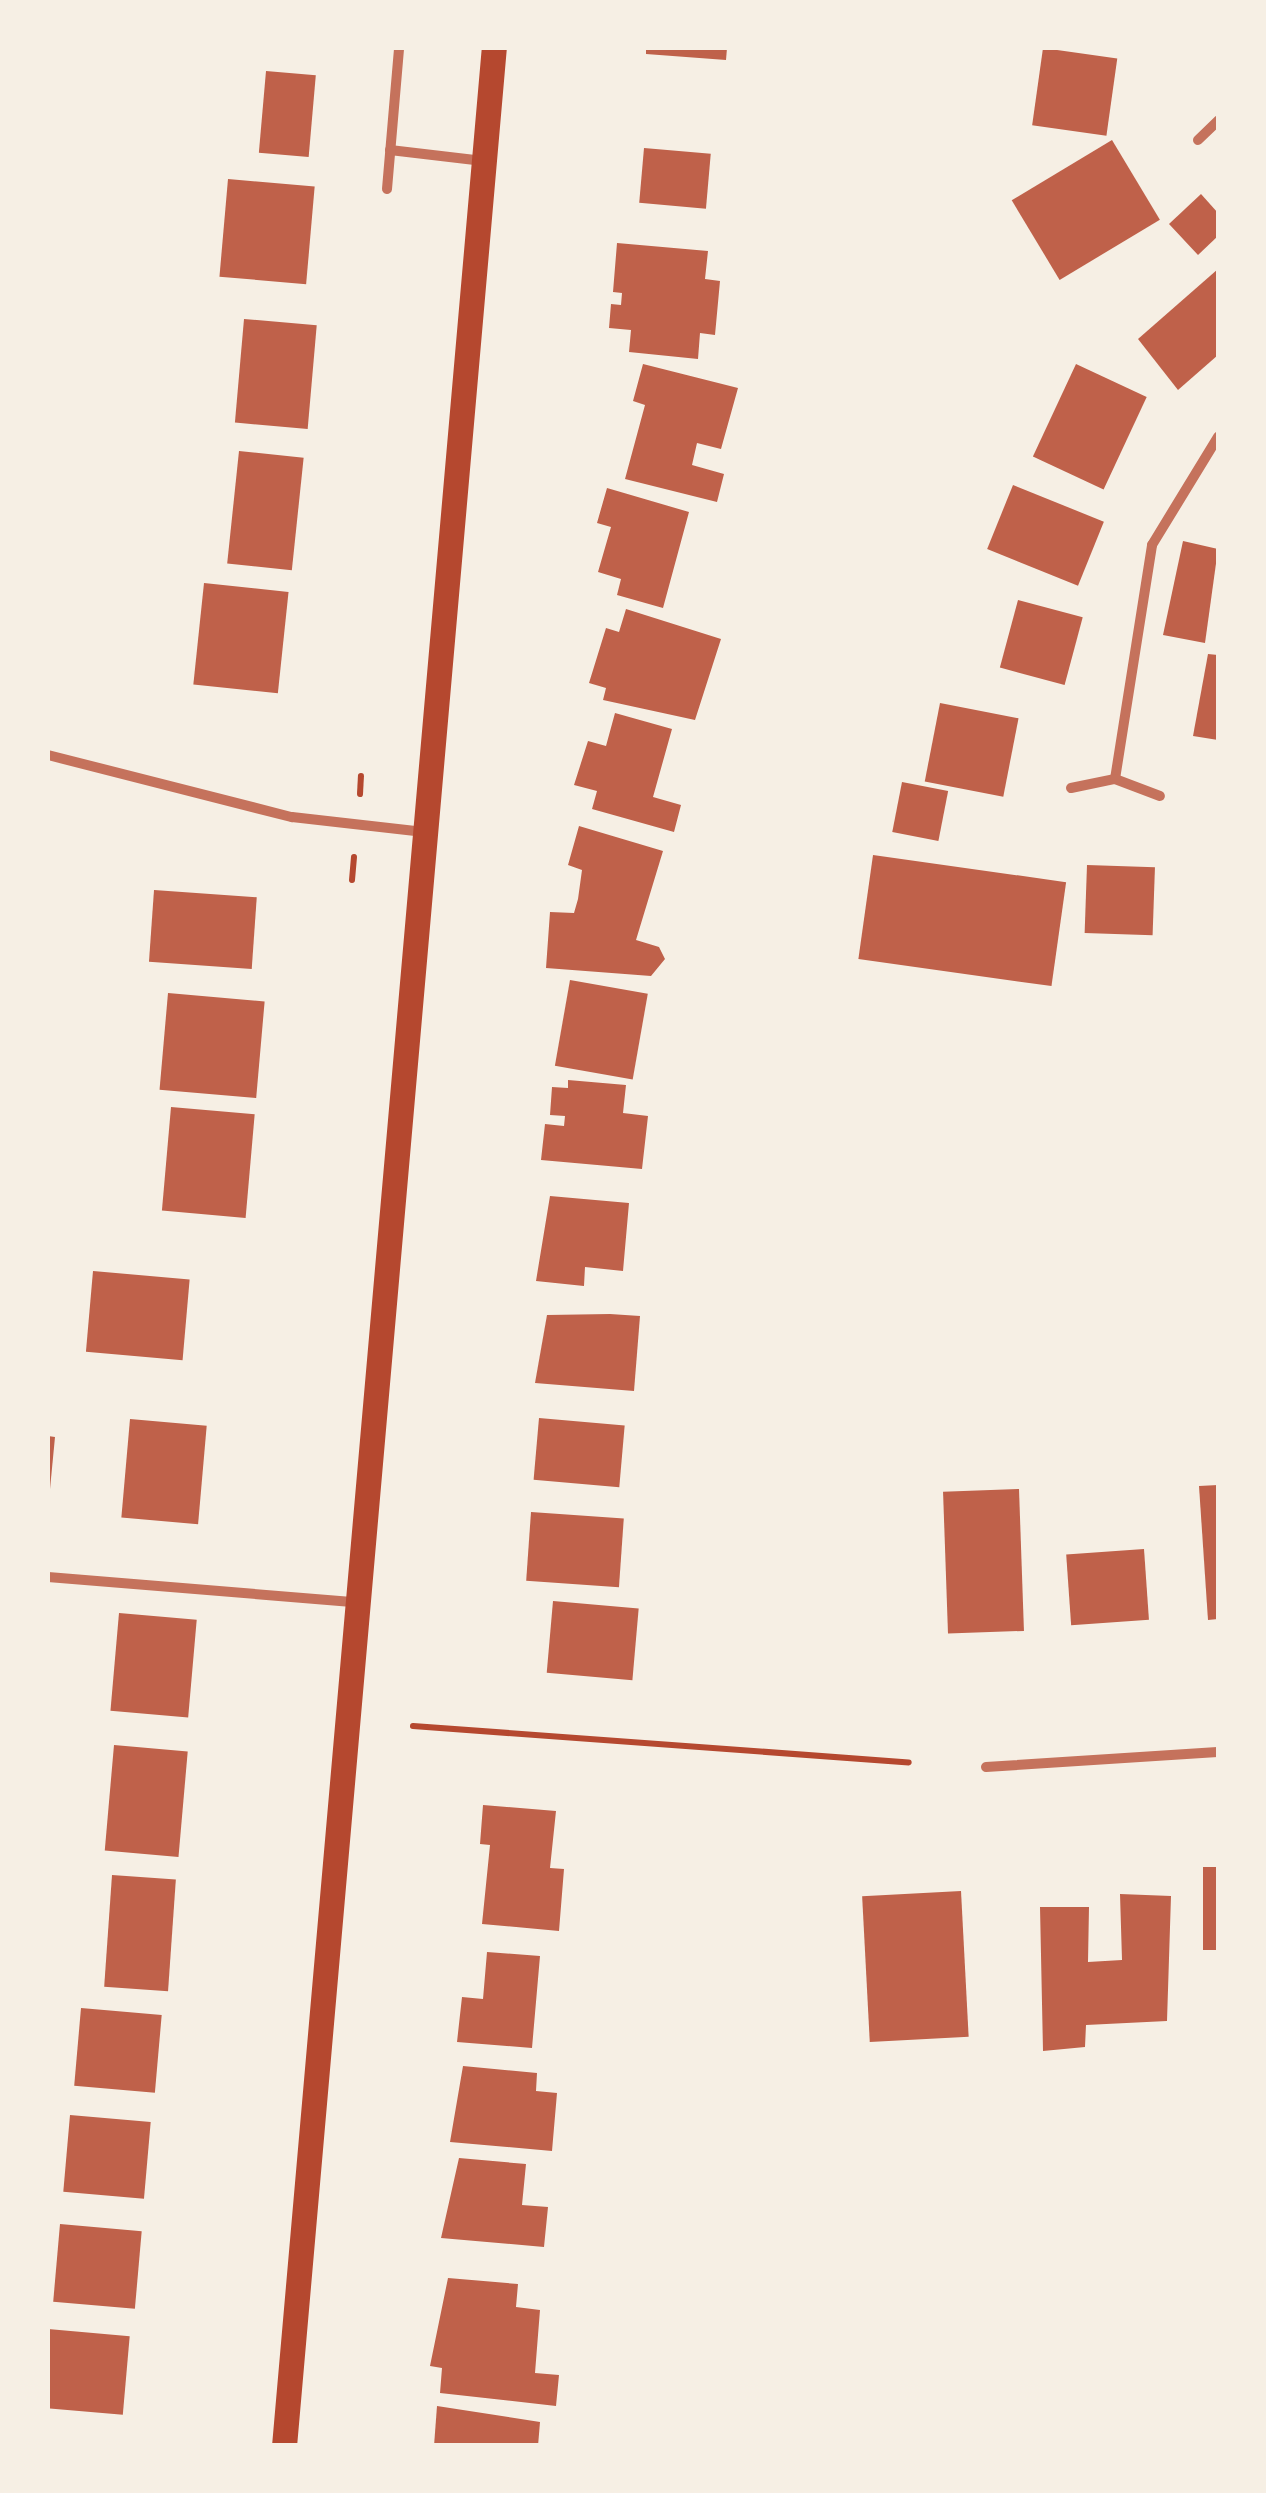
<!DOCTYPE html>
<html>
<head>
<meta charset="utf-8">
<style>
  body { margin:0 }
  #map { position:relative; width:1266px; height:2493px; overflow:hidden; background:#f6efe4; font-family:Jost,sans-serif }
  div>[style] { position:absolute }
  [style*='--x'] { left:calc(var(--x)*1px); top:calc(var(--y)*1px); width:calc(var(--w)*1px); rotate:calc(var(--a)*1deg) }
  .building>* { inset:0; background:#bf614a; transform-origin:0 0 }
  .path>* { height:6px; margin:-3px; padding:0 3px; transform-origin:3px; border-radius:3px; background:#b5482f }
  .minor>* { height:10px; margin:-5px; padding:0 5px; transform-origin:5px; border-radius:5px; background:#c5725c }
  .primary>* { height:25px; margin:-12.5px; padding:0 12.5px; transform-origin:12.5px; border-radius:12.5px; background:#b5482f }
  span { translate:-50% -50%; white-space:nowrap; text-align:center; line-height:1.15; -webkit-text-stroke:8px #f6efe4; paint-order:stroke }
  .frame { position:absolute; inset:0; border:50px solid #f6efe4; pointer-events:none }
</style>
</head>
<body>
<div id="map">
  <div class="building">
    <div style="clip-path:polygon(646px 48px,727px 48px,726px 60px,646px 54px)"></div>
    <div style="left:1043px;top:48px;width:75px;height:78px;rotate:8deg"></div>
    <div style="left:266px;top:71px;width:50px;height:82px;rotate:5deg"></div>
    <div style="left:1112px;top:140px;width:93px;height:117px;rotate:59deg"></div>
    <div style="left:644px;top:148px;width:67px;height:55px;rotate:5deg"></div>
    <div style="left:228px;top:179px;width:87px;height:98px;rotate:5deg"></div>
    <div style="clip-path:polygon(1201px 194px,1218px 213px,1218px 236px,1198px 255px,1169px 224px)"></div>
    <div style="clip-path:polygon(617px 243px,708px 251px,705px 279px,720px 281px,715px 335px,700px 333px,698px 359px,629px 352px,631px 330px,609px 328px,611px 304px,621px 305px,622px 293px,613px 292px)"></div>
    <div style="clip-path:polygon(1218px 269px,1218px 355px,1178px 390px,1138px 339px)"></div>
    <div style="left:244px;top:319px;width:73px;height:104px;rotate:5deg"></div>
    <div style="clip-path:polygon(643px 364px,738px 388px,721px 449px,697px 443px,692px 465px,724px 474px,717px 502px,625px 479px,645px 405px,633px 401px)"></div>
    <div style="left:1076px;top:364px;width:78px;height:102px;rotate:25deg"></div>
    <div style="left:239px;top:451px;width:65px;height:113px;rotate:6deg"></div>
    <div style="left:1013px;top:485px;width:98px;height:69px;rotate:22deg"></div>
    <div style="clip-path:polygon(607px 488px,689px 512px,663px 608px,617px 595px,621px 579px,598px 572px,611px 527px,597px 523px)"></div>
    <div style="clip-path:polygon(1183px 541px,1218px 549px,1205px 643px,1163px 635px)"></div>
    <div style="left:204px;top:583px;width:85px;height:102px;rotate:6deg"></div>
    <div style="left:1018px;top:600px;width:67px;height:70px;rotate:15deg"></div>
    <div style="clip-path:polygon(626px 609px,721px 639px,695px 720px,603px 700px,606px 688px,589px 683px,606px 628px,619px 632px)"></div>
    <div style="clip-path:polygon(1208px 654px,1218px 655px,1218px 740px,1193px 736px)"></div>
    <div style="left:940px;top:703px;width:80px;height:80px;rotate:11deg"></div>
    <div style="clip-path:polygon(615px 713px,672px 729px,653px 797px,681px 805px,674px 832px,592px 809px,597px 791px,574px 785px,588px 741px,606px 746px)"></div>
    <div style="left:902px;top:782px;width:47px;height:51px;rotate:11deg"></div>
    <div style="clip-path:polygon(579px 826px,663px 851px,636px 940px,659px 947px,665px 959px,651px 976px,546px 968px,550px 912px,574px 913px,578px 899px,582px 870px,568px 865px)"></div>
    <div style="left:873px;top:855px;width:195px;height:105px;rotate:8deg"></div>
    <div style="left:1087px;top:865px;width:68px;height:68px;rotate:2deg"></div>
    <div style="left:154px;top:890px;width:103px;height:72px;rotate:4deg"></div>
    <div style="left:570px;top:980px;width:79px;height:87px;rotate:10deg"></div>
    <div style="left:168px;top:993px;width:97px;height:97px;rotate:5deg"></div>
    <div style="clip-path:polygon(568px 1080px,626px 1085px,623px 1113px,648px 1116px,642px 1169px,541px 1160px,545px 1124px,564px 1126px,565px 1116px,550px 1115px,552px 1087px,568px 1088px)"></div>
    <div style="left:171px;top:1107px;width:84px;height:104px;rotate:5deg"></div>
    <div style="clip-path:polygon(550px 1196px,629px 1203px,623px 1271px,585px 1267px,584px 1286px,536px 1281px)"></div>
    <div style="left:93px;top:1271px;width:97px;height:81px;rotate:5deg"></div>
    <div style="clip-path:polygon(610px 1314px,640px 1316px,634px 1391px,535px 1383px,547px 1315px)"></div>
    <div style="left:539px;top:1418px;width:86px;height:62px;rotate:5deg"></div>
    <div style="left:130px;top:1419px;width:77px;height:99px;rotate:5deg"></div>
    <div style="clip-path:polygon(48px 1436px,55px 1437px,50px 1489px,48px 1489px)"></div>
    <div style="clip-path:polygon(1218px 1485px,1218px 1619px,1208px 1620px,1199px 1486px)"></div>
    <div style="left:1019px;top:1489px;width:142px;height:76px;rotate:88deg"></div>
    <div style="left:531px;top:1512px;width:93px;height:69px;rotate:4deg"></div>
    <div style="left:1144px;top:1549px;width:71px;height:78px;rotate:86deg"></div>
    <div style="left:553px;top:1601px;width:86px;height:72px;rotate:5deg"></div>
    <div style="left:119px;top:1613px;width:78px;height:98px;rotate:5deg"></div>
    <div style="left:114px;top:1745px;width:74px;height:106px;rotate:5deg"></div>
    <div style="clip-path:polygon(483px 1805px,556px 1811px,550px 1868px,564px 1869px,559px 1931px,482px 1924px,490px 1845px,480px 1844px)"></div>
    <div style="left:1218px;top:1867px;width:83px;height:15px;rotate:90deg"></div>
    <div style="left:112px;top:1875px;width:64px;height:112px;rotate:4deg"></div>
    <div style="left:961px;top:1891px;width:146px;height:99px;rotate:87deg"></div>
    <div style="clip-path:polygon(1120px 1894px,1171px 1896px,1167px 2021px,1086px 2025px,1085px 2047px,1043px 2051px,1040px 1907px,1089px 1907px,1088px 1962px,1122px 1960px)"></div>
    <div style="clip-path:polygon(487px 1952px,540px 1956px,532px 2048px,457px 2042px,462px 1997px,483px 1999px)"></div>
    <div style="left:81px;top:2008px;width:81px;height:78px;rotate:5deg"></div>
    <div style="clip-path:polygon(463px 2066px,537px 2073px,536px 2091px,557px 2093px,552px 2151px,450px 2142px)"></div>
    <div style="left:70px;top:2115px;width:81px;height:77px;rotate:5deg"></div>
    <div style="clip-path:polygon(459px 2158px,526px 2164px,522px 2205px,548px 2207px,544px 2247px,441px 2238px)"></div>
    <div style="left:60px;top:2224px;width:82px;height:78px;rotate:5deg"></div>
    <div style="clip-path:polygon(448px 2278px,518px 2284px,516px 2307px,540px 2310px,535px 2373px,559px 2375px,556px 2406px,440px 2393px,442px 2368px,430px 2366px)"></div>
    <div style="left:48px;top:2329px;width:82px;height:79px;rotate:5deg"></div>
    <div style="clip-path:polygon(437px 2406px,540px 2422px,538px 2446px,434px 2446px)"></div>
  </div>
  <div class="path">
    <div style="--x:360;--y:794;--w:18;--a:-87"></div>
    <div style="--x:352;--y:880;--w:23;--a:-85"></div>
    <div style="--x:413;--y:1726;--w:497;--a:4.2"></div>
  </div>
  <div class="minor">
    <div style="--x:1198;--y:140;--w:28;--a:-44"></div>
    <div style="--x:390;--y:150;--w:94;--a:6.7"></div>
    <div style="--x:387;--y:189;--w:142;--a:-85.1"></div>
    <div style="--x:48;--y:755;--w:252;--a:14.3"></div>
    <div style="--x:292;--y:817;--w:133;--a:6.5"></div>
    <div style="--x:1115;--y:779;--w:237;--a:-81"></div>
    <div style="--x:1152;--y:545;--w:127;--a:-58.6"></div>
    <div style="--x:1071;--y:788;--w:45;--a:-11.6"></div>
    <div style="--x:1115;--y:779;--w:48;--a:20.7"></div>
    <div style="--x:48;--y:1577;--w:308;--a:4.7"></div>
    <div style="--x:986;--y:1767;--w:232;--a:-3.7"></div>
  </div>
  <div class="primary">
    <div style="--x:284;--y:2446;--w:2407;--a:-85"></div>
  </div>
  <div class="frame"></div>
</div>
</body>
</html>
